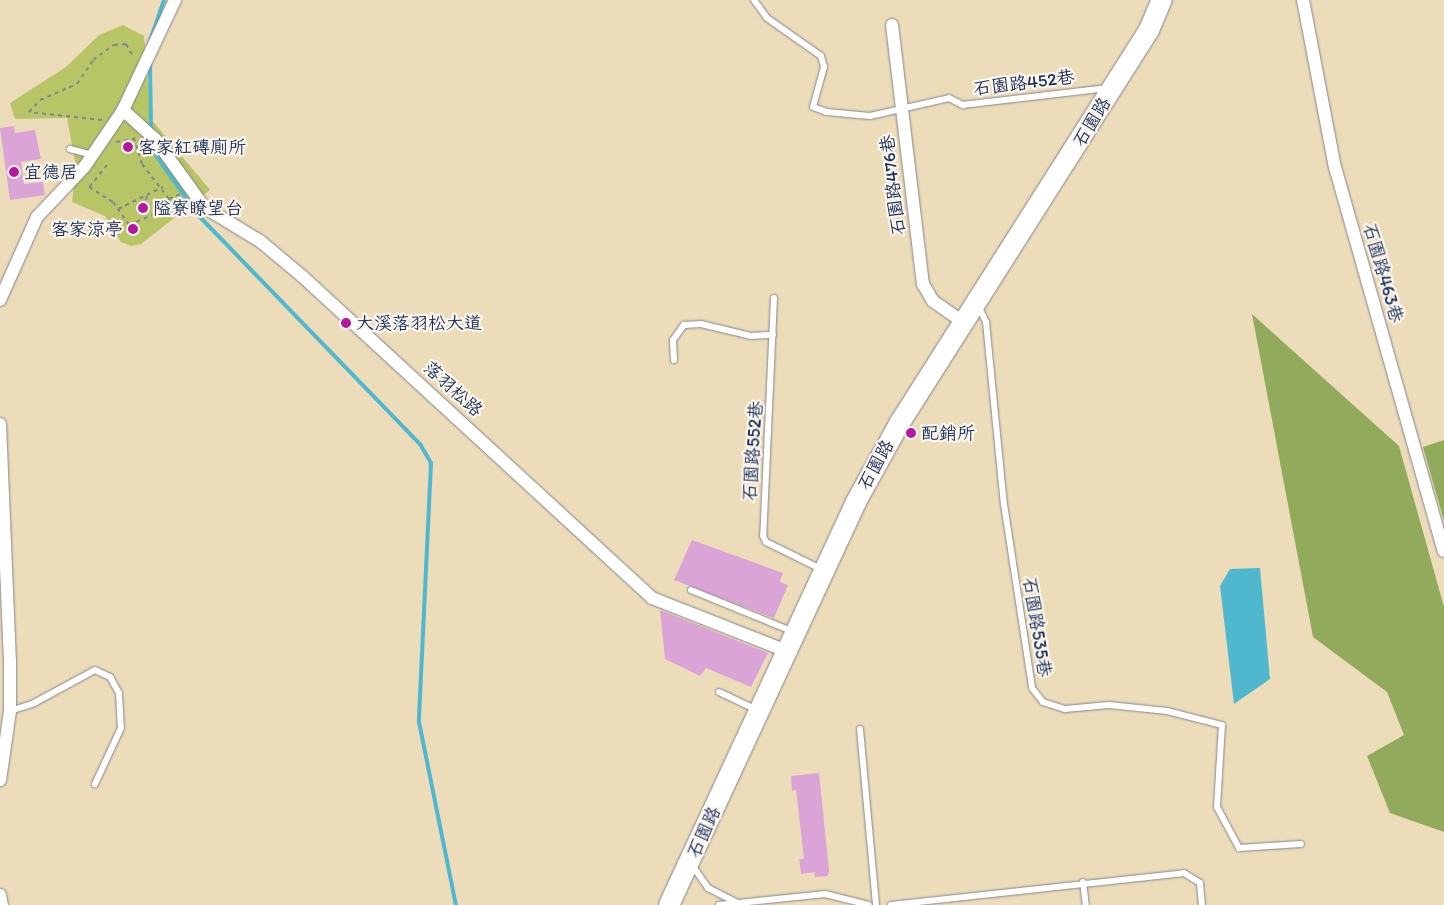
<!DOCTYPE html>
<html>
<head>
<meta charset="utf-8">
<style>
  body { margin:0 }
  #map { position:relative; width:1444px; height:905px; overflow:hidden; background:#eddcba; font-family:Itim,"LXGW WenKai TC",sans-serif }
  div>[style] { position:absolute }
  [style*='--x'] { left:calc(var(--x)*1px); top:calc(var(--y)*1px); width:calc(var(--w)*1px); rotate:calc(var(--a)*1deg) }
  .green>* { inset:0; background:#b8c567 }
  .forest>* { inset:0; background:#92aa5c }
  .water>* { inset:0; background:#50b8ce }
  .stream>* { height:4px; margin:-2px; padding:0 2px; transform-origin:2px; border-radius:2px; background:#50b8ce }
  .building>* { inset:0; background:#dba4d6 }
  .path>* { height:2px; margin-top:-1px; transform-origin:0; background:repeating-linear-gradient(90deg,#84868c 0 4px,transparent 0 8px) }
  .roads { filter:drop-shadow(0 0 1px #84868c) drop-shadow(0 0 1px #84868c) }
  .service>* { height:6px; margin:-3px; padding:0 3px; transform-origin:3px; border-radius:3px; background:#fff }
  .minor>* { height:12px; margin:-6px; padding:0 6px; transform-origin:6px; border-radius:6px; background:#fff }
  .primary>* { height:20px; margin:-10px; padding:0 10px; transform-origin:10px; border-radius:10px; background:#fff }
  .dots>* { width:14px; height:14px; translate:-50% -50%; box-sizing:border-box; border:2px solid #fbf7ec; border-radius:50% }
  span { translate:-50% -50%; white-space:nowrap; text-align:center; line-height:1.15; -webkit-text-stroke:4.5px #fbf7ec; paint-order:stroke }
  .street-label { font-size:18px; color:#1b2f5e }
  .poi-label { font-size:18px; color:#1b2f5e }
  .left { translate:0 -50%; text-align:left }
  .right { translate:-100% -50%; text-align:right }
</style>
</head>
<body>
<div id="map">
  <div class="green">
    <div style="clip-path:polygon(123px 25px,144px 36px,151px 119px,210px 190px,141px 244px,131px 246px,121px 242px,105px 216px,72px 202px,76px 167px,67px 118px,15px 119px,10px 103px,66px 67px,99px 35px)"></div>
  </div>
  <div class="forest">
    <div style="clip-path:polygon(1252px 314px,1399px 446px,1444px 607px,1444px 832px,1390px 813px,1367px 756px,1404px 735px,1387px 692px,1313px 637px)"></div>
    <div style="clip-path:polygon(1444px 440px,1444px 521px,1423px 447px)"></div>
  </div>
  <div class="water">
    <div style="clip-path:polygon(1260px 568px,1270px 679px,1234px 704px,1220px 586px,1230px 569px)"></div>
  </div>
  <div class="stream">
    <div style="--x:148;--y:47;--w:50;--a:-71.2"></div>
    <div style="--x:150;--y:64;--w:67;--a:89.1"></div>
    <div style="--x:149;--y:138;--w:6;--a:99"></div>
    <div style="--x:148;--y:144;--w:87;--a:54.8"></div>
    <div style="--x:198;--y:215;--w:319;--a:45.9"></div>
    <div style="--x:420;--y:444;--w:22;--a:60"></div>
    <div style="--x:431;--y:463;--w:259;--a:92.7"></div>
    <div style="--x:419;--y:722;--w:187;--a:78.6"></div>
  </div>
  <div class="building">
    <div style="clip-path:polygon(14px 126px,15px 133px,35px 130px,41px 159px,21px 162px,24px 184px,43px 182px,45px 195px,10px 200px,0 128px)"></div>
    <div style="clip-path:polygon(148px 200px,149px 210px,141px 214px,137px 204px)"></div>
    <div style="clip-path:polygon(692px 540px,783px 573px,780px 582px,788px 585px,774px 618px,674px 580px)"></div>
    <div style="clip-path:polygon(660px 610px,768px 653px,751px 687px,706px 668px,700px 676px,665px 659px)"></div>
    <div style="clip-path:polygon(819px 773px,829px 870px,828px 876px,815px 877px,815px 872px,801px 874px,799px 859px,804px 859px,796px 790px,792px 791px,791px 776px)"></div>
  </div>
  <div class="path">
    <div style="--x:102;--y:120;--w:73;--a:-173.7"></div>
    <div style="--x:29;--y:112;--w:16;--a:-47"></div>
    <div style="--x:40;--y:100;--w:40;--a:-23.4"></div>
    <div style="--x:77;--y:84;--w:29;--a:-56"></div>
    <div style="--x:93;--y:60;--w:26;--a:-36"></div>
    <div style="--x:114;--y:45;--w:12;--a:-5"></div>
    <div style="--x:126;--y:44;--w:16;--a:60"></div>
    <div style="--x:116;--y:142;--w:19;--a:-9"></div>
    <div style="--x:107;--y:165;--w:28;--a:129"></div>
    <div style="--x:89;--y:187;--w:28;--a:32"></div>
    <div style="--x:113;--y:202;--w:28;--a:55"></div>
    <div style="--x:129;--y:225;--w:38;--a:-23"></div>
    <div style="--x:164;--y:210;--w:12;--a:-66"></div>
    <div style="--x:169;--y:199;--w:44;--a:-127.6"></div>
    <div style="--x:142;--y:164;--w:28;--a:-107"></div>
    <div style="--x:169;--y:199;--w:12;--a:-24"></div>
    <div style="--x:146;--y:200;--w:8;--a:-76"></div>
    <div style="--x:118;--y:209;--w:50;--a:-26.1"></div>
  </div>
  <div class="roads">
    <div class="service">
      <div style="--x:754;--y:0;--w:22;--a:54"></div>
      <div style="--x:767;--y:18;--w:66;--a:35.1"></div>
      <div style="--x:821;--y:56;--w:11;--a:75"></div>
      <div style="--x:824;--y:67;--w:41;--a:105.4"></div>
      <div style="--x:813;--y:107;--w:15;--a:20"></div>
      <div style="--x:827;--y:112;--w:43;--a:5.3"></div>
      <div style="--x:870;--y:116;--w:81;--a:-12.8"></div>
      <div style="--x:949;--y:98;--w:16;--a:27"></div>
      <div style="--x:963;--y:105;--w:145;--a:-6.7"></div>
      <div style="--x:70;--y:149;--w:23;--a:15"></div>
      <div style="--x:774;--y:298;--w:238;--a:92.6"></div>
      <div style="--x:763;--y:536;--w:7;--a:63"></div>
      <div style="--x:766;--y:542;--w:64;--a:26.2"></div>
      <div style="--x:978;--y:306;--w:18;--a:63"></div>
      <div style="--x:986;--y:322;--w:183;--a:84.4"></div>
      <div style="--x:1004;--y:504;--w:186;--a:81.3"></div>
      <div style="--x:1032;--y:688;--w:18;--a:52"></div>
      <div style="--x:1043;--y:702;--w:23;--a:18"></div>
      <div style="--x:1065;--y:709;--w:44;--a:-5.2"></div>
      <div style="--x:1109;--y:705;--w:58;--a:5.9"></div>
      <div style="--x:1167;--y:711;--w:57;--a:14.3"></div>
      <div style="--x:1222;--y:725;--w:82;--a:93.5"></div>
      <div style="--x:1217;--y:807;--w:47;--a:61.8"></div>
      <div style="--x:1239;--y:848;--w:62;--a:-3.7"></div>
      <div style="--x:674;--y:360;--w:20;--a:-93"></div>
      <div style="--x:673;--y:340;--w:19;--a:-54"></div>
      <div style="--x:684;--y:325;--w:17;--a:-3"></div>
      <div style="--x:701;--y:324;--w:51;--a:13.5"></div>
      <div style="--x:751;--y:336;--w:22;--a:-3"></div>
      <div style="--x:691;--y:590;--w:111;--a:22.2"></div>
      <div style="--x:719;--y:692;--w:42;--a:25.3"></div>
      <div style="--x:10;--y:711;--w:25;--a:-18"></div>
      <div style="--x:34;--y:703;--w:69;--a:-28.4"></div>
      <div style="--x:95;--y:670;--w:17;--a:25"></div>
      <div style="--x:110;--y:677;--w:18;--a:61"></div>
      <div style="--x:119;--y:693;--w:35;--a:87"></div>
      <div style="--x:121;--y:728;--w:62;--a:114.9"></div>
      <div style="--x:860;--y:729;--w:177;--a:84.8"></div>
      <div style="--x:692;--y:865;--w:28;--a:55"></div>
      <div style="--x:708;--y:888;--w:33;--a:27"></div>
      <div style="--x:1083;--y:882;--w:23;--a:83"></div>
      <div style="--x:719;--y:905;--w:107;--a:-5.9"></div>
      <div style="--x:825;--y:894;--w:45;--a:14"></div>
      <div style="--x:891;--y:905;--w:295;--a:-6.2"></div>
      <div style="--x:1184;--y:873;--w:19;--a:32"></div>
      <div style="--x:1200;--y:883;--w:22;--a:85"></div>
    </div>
    <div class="minor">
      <div style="--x:1303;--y:0;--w:170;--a:79.2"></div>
      <div style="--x:1335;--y:167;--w:399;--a:74.2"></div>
      <div style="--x:892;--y:25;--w:261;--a:83.2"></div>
      <div style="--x:923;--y:284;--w:20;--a:60"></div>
      <div style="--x:933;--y:301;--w:39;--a:35"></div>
      <div style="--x:123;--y:110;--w:43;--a:42.2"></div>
      <div style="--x:155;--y:139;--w:84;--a:54.2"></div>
      <div style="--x:204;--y:207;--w:66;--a:31.3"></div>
      <div style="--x:260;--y:241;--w:56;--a:39.9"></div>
      <div style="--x:303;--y:277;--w:474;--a:42.6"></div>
      <div style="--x:652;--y:598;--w:147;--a:21.5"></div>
      <div style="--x:0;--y:300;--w:91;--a:-66"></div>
      <div style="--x:37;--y:217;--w:70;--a:-46.7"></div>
      <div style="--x:85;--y:166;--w:68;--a:-55.8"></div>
      <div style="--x:123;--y:110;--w:122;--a:-64.7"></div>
      <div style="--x:0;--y:424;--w:236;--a:87.6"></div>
      <div style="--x:10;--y:660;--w:51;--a:90"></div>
      <div style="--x:10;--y:711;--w:70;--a:98.2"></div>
      <div style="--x:0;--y:895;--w:10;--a:79"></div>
    </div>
    <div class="primary">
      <div style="--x:669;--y:905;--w:444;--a:-65.1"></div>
      <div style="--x:856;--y:502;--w:89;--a:-61.1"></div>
      <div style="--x:899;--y:424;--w:467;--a:-57.6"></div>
      <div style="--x:1149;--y:30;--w:33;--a:-67"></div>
    </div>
  </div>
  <div class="dots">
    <div style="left:128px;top:147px;background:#b5179e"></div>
    <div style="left:14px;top:172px;background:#b5179e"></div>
    <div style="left:143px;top:208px;background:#b5179e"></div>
    <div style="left:133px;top:229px;background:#b5179e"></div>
    <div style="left:346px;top:323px;background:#b5179e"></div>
    <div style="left:911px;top:433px;background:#b5179e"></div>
  </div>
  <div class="street-label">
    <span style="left:1024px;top:83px;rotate:-7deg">石園路452巷</span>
    <span style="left:1092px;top:122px;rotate:-58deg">石園路</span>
    <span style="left:893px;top:185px;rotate:-97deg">石園路476巷</span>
    <span style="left:1383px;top:273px;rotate:74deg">石園路463巷</span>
    <span style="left:453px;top:389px;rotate:42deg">落羽松路</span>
    <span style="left:753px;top:451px;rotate:-86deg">石園路552巷</span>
    <span style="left:876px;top:465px;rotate:-61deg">石園路</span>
    <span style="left:1037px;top:627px;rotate:81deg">石園路535巷</span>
    <span style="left:704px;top:832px;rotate:-65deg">石園路</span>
  </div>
  <div class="poi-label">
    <span class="left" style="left:138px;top:147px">客家紅磚廁所</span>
    <span class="left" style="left:24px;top:172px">宜德居</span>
    <span class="left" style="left:153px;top:208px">隘寮瞭望台</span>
    <span class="right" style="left:123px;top:229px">客家涼亭</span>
    <span class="left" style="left:356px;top:323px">大溪落羽松大道</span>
    <span class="left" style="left:921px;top:433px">配銷所</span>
  </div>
</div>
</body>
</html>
